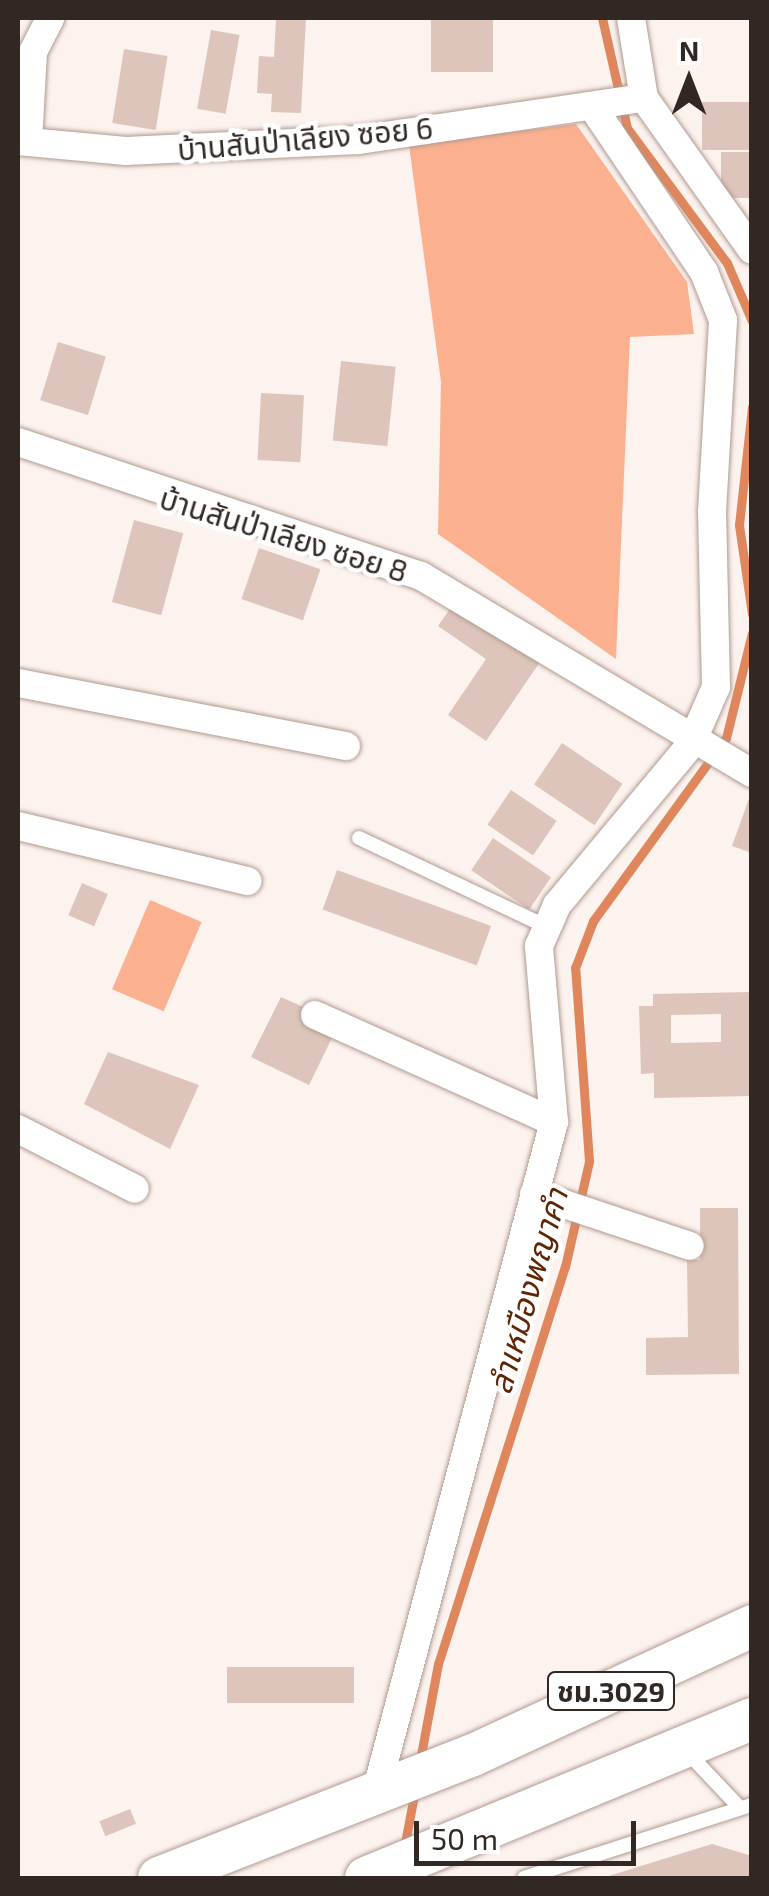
<!DOCTYPE html>
<html>
<head>
<meta charset="utf-8">
<style>
  body { margin:0 }
  #map { position:relative; width:769px; height:1896px; overflow:hidden; background:#fcf2ee; font-family:"Exo 2","Noto Sans Thai",sans-serif }
  div>[style] { position:absolute }
  [style*='--x'] { left:calc(var(--x)*1px); top:calc(var(--y)*1px); width:calc(var(--w)*1px); rotate:calc(var(--a)*1deg) }
  .green>* { inset:0; background:#fbb18f; transform-origin:0 0 }
  .stream>* { height:9px; margin:-4.5px; padding:0 4.5px; transform-origin:4.5px; border-radius:4.5px; background:#e0865c }
  .building>* { inset:0; background:#ddc5bb; transform-origin:0 0 }
  .roads { filter:drop-shadow(0 0 2px #b0998f) drop-shadow(0 0 2px #b0998f) }
  .lane>* { height:14px; margin:-7px; padding:0 7px; transform-origin:7px; border-radius:7px; background:#fff }
  .street>* { height:28px; margin:-14px; padding:0 14px; transform-origin:14px; border-radius:14px; background:#fff }
  .primary>* { height:42px; margin:-21px; padding:0 21px; transform-origin:21px; border-radius:21px; background:#fff }
  span { translate:-50% -50%; white-space:nowrap; text-align:center; line-height:1.15; -webkit-text-stroke:9px #fff; paint-order:stroke }
  .shield-label span { padding:2px 8px; background:#fff; border:2px solid; border-radius:8px; -webkit-text-stroke-width:0 }
  .shield-label { font-size:28px; color:#312824; font-weight:700 }
  .street-label { font-size:30px; color:#312824 }
  .water-label { font-size:32px; color:#5f2605; font-style:italic }
  .frame { position:absolute; inset:0; border:20px solid #312824; pointer-events:none }
  .north { position:absolute; left:639px; top:30px; width:100px; height:100px; -webkit-text-stroke:8px #fff; paint-order:stroke; rotate:0deg; font-size:28px; font-weight:700; line-height:40px; text-align:center; color:#312824 }
  .north::after { content:''; display:block; margin:auto; width:35px; height:45px; background:#312824; clip-path:polygon(50% 0,100% 100%,50% 72%,0 100%) }
  .scale { position:absolute; left:414px; top:1821px; width:222px; height:45px; box-sizing:border-box; border:5px solid #312824; border-top:0; padding-left:12px; font-size:30px; line-height:35px; white-space:nowrap; color:#312824; -webkit-text-stroke:8px #fff; paint-order:stroke }
</style>
</head>
<body>
<div id="map">
  <div class="green">
    <div style="clip-path:polygon(576px 124px,687px 282px,694px 334px,630px 337px,616px 659px,438px 534px,441px 382px,409px 145px)"></div>
    <div style="left:150px;top:900px;width:56px;height:97px;rotate:23deg"></div>
  </div>
  <div class="stream">
    <div style="--x:602;--y:18;--w:113;--a:77.2"></div>
    <div style="--x:627;--y:128;--w:168;--a:53.5"></div>
    <div style="--x:727;--y:263;--w:63;--a:66.7"></div>
    <div style="--x:752;--y:407;--w:119;--a:96.3"></div>
    <div style="--x:739;--y:525;--w:90;--a:81.7"></div>
    <div style="--x:420;--y:1760;--w:98;--a:-79.4"></div>
    <div style="--x:438;--y:1664;--w:417;--a:-72.3"></div>
    <div style="--x:565;--y:1267;--w:109;--a:-77.2"></div>
    <div style="--x:589;--y:1161;--w:194;--a:-94.1"></div>
    <div style="--x:575;--y:968;--w:50;--a:-69"></div>
    <div style="--x:593;--y:921;--w:226;--a:-54"></div>
    <div style="--x:726;--y:738;--w:108;--a:-76.1"></div>
    <div style="--x:404;--y:1848;--w:59;--a:-79.3"></div>
  </div>
  <div class="building">
    <div style="clip-path:polygon(276px 18px,306px 18px,301px 113px,271px 112px,272px 94px,257px 93px,259px 56px,274px 57px)"></div>
    <div style="left:431px;top:18px;width:62px;height:54px"></div>
    <div style="left:211px;top:30px;width:29px;height:80px;rotate:10deg"></div>
    <div style="left:124px;top:49px;width:44px;height:75px;rotate:9deg"></div>
    <div style="left:752px;top:102px;width:48px;height:50px;rotate:90deg"></div>
    <div style="left:721px;top:152px;width:31px;height:46px"></div>
    <div style="left:58px;top:342px;width:50px;height:61px;rotate:17deg"></div>
    <div style="left:341px;top:361px;width:55px;height:80px;rotate:6deg"></div>
    <div style="left:261px;top:393px;width:43px;height:67px;rotate:3deg"></div>
    <div style="left:134px;top:520px;width:51px;height:85px;rotate:15deg"></div>
    <div style="left:259px;top:548px;width:65px;height:54px;rotate:19deg"></div>
    <div style="clip-path:polygon(454px 603px,540px 662px,486px 741px,448px 715px,486px 659px,438px 626px)"></div>
    <div style="left:562px;top:743px;width:73px;height:50px;rotate:34deg"></div>
    <div style="left:511px;top:790px;width:55px;height:42px;rotate:34deg"></div>
    <div style="clip-path:polygon(751px 793px,752px 793px,752px 853px,732px 846px)"></div>
    <div style="left:493px;top:838px;width:70px;height:39px;rotate:34deg"></div>
    <div style="left:337px;top:870px;width:164px;height:42px;rotate:20deg"></div>
    <div style="left:82px;top:883px;width:28px;height:35px;rotate:23deg"></div>
    <div style="clip-path:polygon(evenodd,752px 992px,752px 1096px,654px 1098px,654px 1073px,641px 1074px,639px 1006px,653px 1006px,653px 994px,752px 992px,721px 1014px,721px 1042px,671px 1043px,671px 1015px,721px 1014px)"></div>
    <div style="clip-path:polygon(281px 997px,310px 1010px,303px 1024px,332px 1038px,309px 1085px,251px 1057px)"></div>
    <div style="clip-path:polygon(108px 1052px,199px 1085px,170px 1149px,84px 1104px)"></div>
    <div style="clip-path:polygon(700px 1208px,738px 1208px,739px 1374px,646px 1375px,646px 1338px,688px 1337px,687px 1260px,700px 1260px)"></div>
    <div style="left:227px;top:1667px;width:127px;height:36px"></div>
    <div style="left:130px;top:1809px;width:16px;height:33px;rotate:68deg"></div>
    <div style="clip-path:polygon(712px 1844px,752px 1856px,752px 1878px,602px 1878px)"></div>
  </div>
  <div class="roads">
    <div class="lane">
      <div style="--x:359;--y:838;--w:208;--a:25.3"></div>
      <div style="--x:688;--y:1753;--w:74;--a:46.6"></div>
      <div style="--x:524;--y:1878;--w:239;--a:-17.8"></div>
    </div>
    <div class="street">
      <div style="--x:631;--y:18;--w:81;--a:80.8"></div>
      <div style="--x:644;--y:98;--w:186;--a:54.6"></div>
      <div style="--x:18;--y:141;--w:108;--a:5.3"></div>
      <div style="--x:126;--y:151;--w:232;--a:-2.7"></div>
      <div style="--x:358;--y:140;--w:289;--a:-8.4"></div>
      <div style="--x:28;--y:142;--w:90;--a:-86.8"></div>
      <div style="--x:33;--y:52;--w:38;--a:-63"></div>
      <div style="--x:18;--y:442;--w:425;--a:18.4"></div>
      <div style="--x:421;--y:576;--w:385;--a:30.8"></div>
      <div style="--x:18;--y:683;--w:334;--a:10.9"></div>
      <div style="--x:18;--y:826;--w:236;--a:13.5"></div>
      <div style="--x:315;--y:1015;--w:262;--a:24.1"></div>
      <div style="--x:18;--y:1129;--w:131;--a:27.1"></div>
      <div style="--x:534;--y:1194;--w:164;--a:18.4"></div>
      <div style="--x:375;--y:1796;--w:697;--a:-75.13"></div>
      <div style="--x:554;--y:1122;--w:177;--a:-94.9"></div>
      <div style="--x:539;--y:946;--w:45;--a:-66.3"></div>
      <div style="--x:557;--y:905;--w:209;--a:-50.2"></div>
      <div style="--x:691;--y:744;--w:62;--a:-66.3"></div>
      <div style="--x:716;--y:687;--w:175;--a:-91.3"></div>
      <div style="--x:712;--y:512;--w:192;--a:-86.7"></div>
      <div style="--x:723;--y:320;--w:52;--a:-111.6"></div>
      <div style="--x:704;--y:272;--w:200;--a:-124"></div>
    </div>
    <div class="primary">
      <div style="--x:159;--y:1878;--w:335;--a:-21.4"></div>
      <div style="--x:471;--y:1756;--w:310;--a:-24.8"></div>
      <div style="--x:366;--y:1878;--w:417;--a:-22.4"></div>
    </div>
  </div>
  <div class="shield-label">
    <span style="left:611px;top:1691px">ชม.3029</span>
  </div>
  <div class="street-label">
    <span style="left:305px;top:138px;rotate:-5deg">บ้านสันป่าเลียง ซอย 6</span>
    <span style="left:284px;top:534px;rotate:17deg">บ้านสันป่าเลียง ซอย 8</span>
  </div>
  <div class="water-label">
    <span style="left:527px;top:1291px;rotate:-74deg">ลำเหมืองพญาคำ</span>
  </div>
  <div class="frame"></div>
  <div class="north">N</div>
  <div class="scale">50 m</div>
</div>
</body>
</html>
